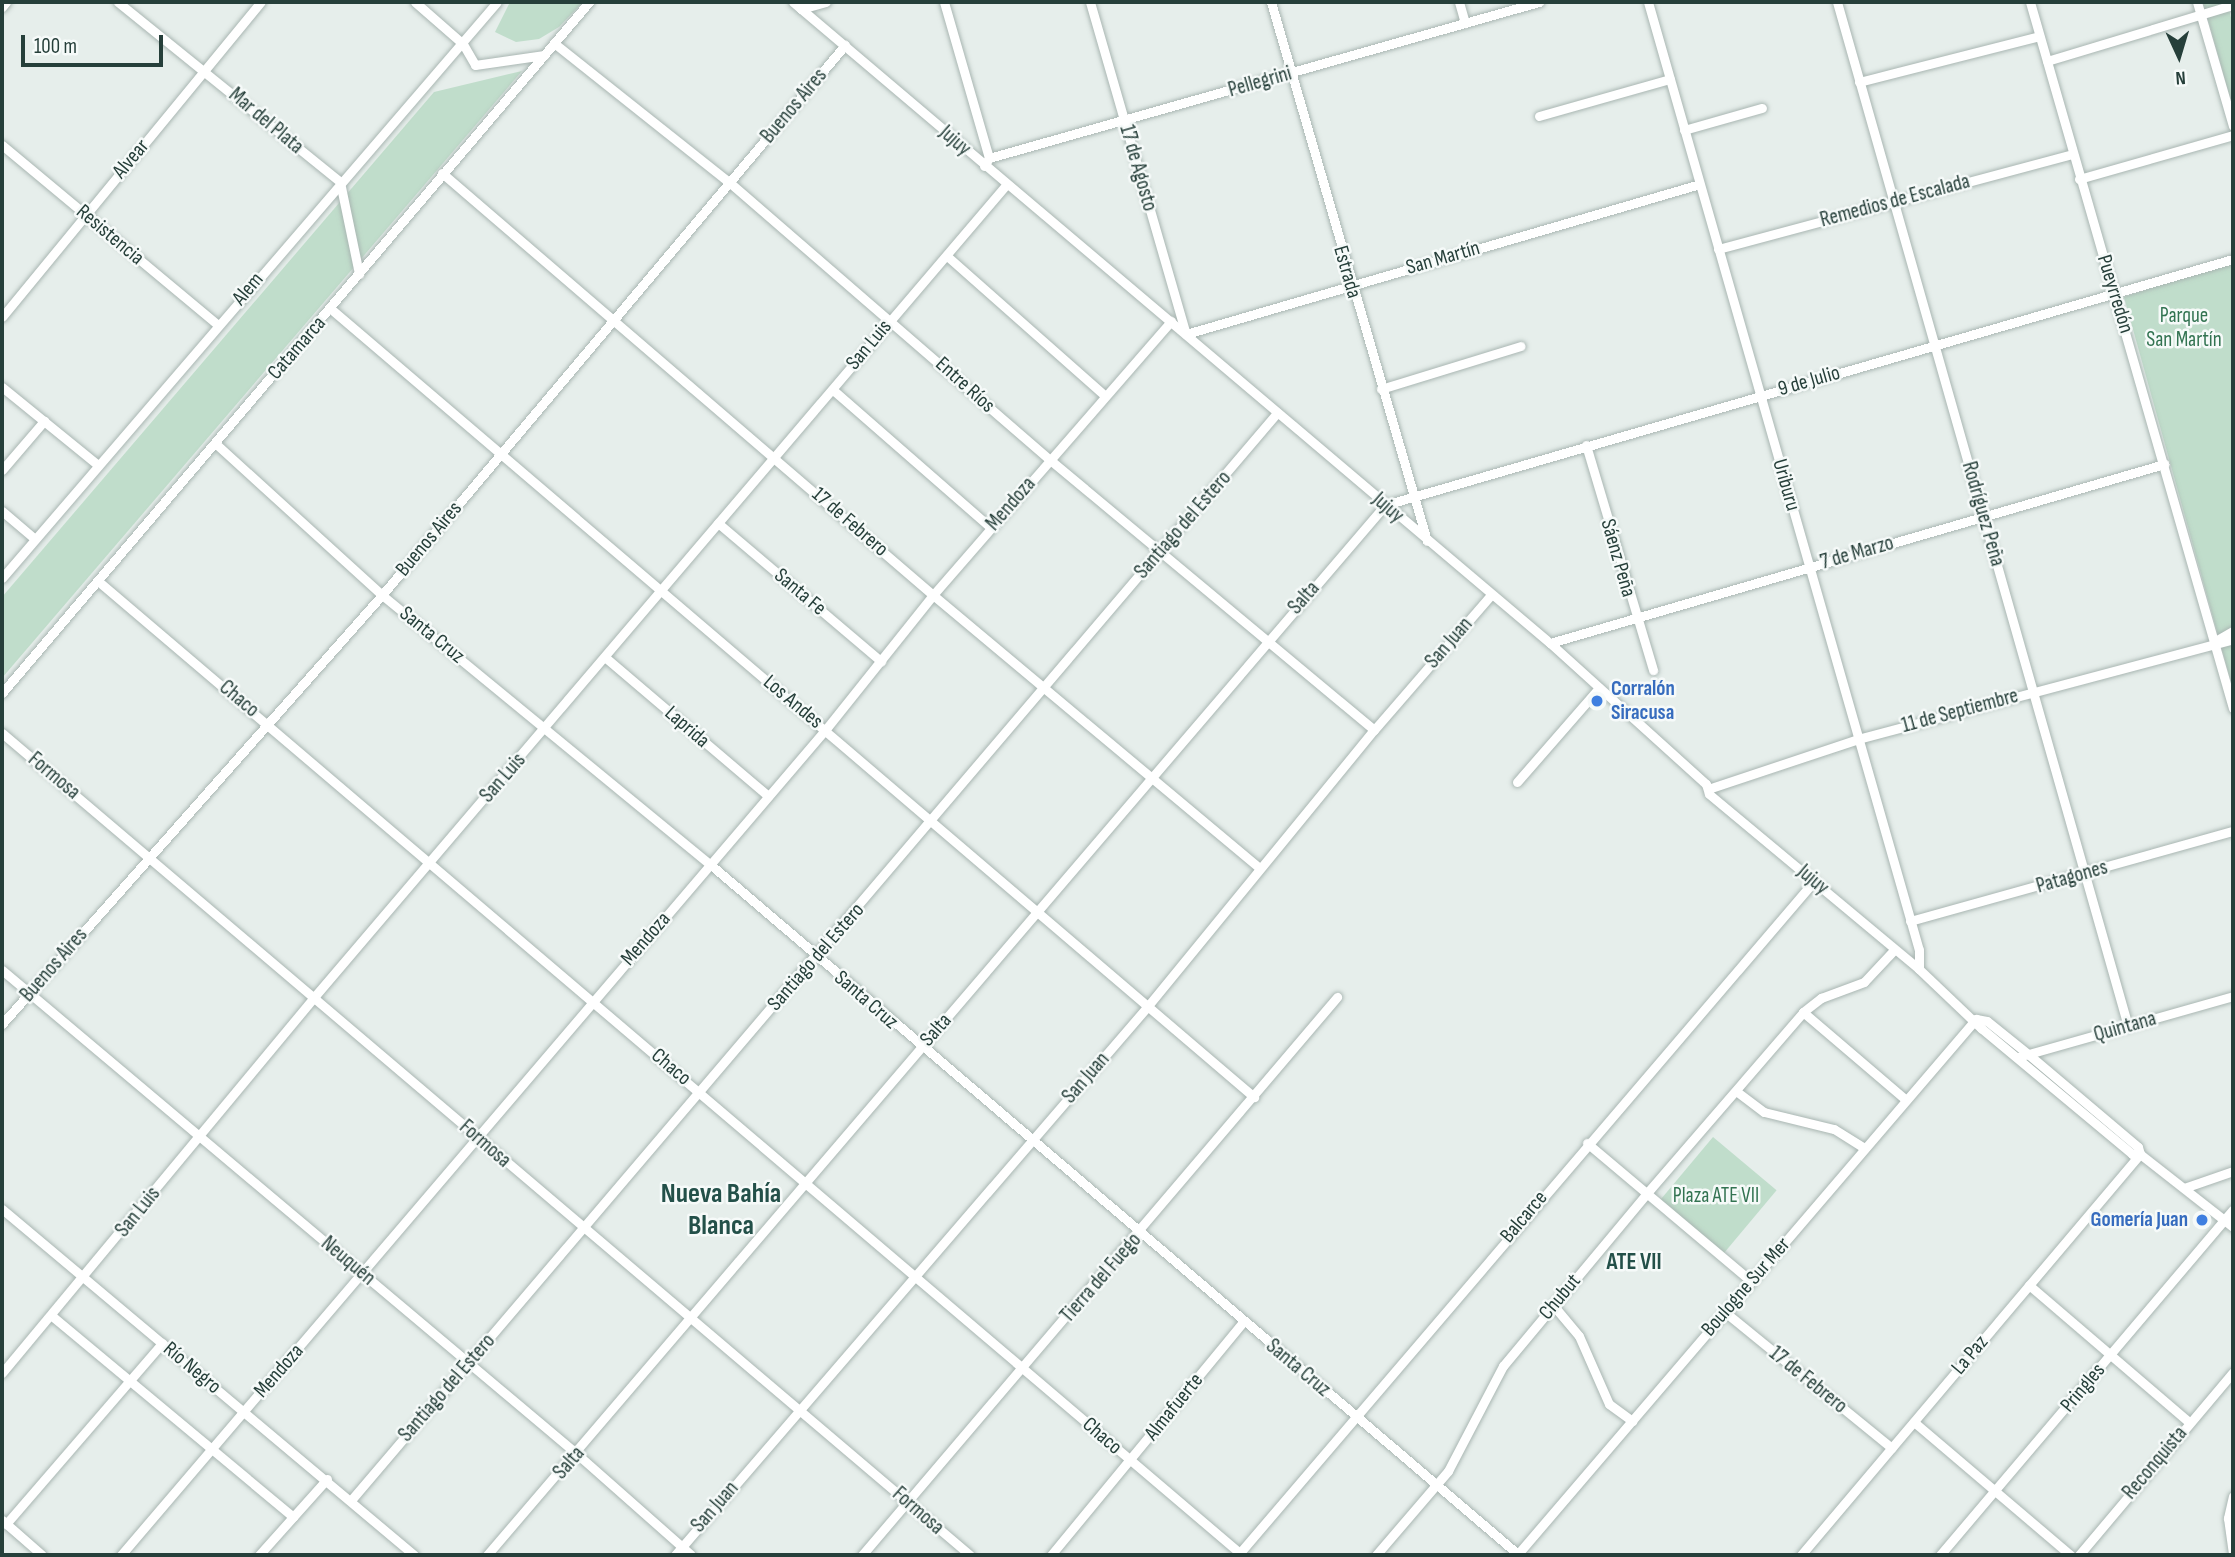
<!DOCTYPE html>
<html>
<head>
<meta charset="utf-8">
<style>
  body { margin:0 }
  #map { position:relative; width:2235px; height:1557px; overflow:hidden; background:#e6eeeb; font-family:"Sofia Sans Condensed",sans-serif }
  div>[style] { position:absolute }
  [style*='--x'] { left:calc(var(--x)*1px); top:calc(var(--y)*1px); width:calc(var(--w)*1px); rotate:calc(var(--a)*1deg) }
  .green>* { inset:0; background:#c0ddcb; transform-origin:0 0 }
  .roads { filter:drop-shadow(0 0 2px #a9b6b2) drop-shadow(0 0 2px #a9b6b2) }
  .street>* { height:9px; margin:-4.5px; padding:0 4.5px; transform-origin:4.5px; border-radius:4.5px; background:#fff }
  .dots>* { width:19px; height:19px; translate:-50% -50%; box-sizing:border-box; border:4px solid #f6faf9; border-radius:50% }
  span { translate:-50% -50%; white-space:nowrap; text-align:center; line-height:1.15; -webkit-text-stroke:5px #f6faf9; paint-order:stroke }
  .street-label { font-size:21px; color:#263f3a }
  .park-label { font-size:21px; color:#327351 }
  .shop-label { font-size:21px; color:#366cbe; font-weight:700 }
  .left { translate:0 -50%; text-align:left }
  .right { translate:-100% -50%; text-align:right }
  .neighbourhood-label { font-size:23px; color:#235049; font-weight:700 }
  .district-label { font-size:28px; color:#235049; font-weight:700 }
  .frame { position:absolute; inset:0; border:4px solid #263f3a; pointer-events:none }
  .north { position:absolute; left:2144px; top:21px; width:70px; height:70px; -webkit-text-stroke:5px #f6faf9; paint-order:stroke; rotate:176deg; font-size:19px; font-weight:700; line-height:28px; text-align:center; color:#263f3a }
  .north::after { content:''; display:block; margin:auto; width:24px; height:32px; background:#263f3a; clip-path:polygon(50% 0,100% 100%,50% 72%,0 100%) }
  .scale { position:absolute; left:21px; top:35px; width:142px; height:32px; box-sizing:border-box; border:4px solid #263f3a; border-top:0; padding-left:9px; font-size:21px; line-height:24px; white-space:nowrap; color:#263f3a; -webkit-text-stroke:5px #f6faf9; paint-order:stroke }
</style>
</head>
<body>
<div id="map">
  <div class="green">
    <div style="clip-path:polygon(510px 2px,583px 2px,559px 27px,539px 39px,516px 42px,495px 32px)"></div>
    <div style="clip-path:polygon(2203px 2px,2227px 2px,2233px 25px,2233px 108px)"></div>
    <div style="clip-path:polygon(522px 71px,2px 678px,2px 597px,434px 92px)"></div>
    <div style="clip-path:polygon(2233px 261px,2233px 689px,2124px 297px)"></div>
    <div style="left:1713px;top:1137px;width:83px;height:86px;rotate:40deg"></div>
  </div>
  <div class="roads">
    <div class="street">
      <div style="--x:118;--y:2;--w:286;--a:39"></div>
      <div style="--x:340;--y:182;--w:94;--a:78.3"></div>
      <div style="--x:415;--y:2;--w:64;--a:41.2"></div>
      <div style="--x:463;--y:44;--w:24;--a:60"></div>
      <div style="--x:475;--y:65;--w:70;--a:-8.2"></div>
      <div style="--x:793;--y:2;--w:992;--a:40.26"></div>
      <div style="--x:1550;--y:643;--w:210;--a:42.1"></div>
      <div style="--x:1706;--y:784;--w:10;--a:73"></div>
      <div style="--x:1709;--y:794;--w:273;--a:39.8"></div>
      <div style="--x:1919;--y:969;--w:86;--a:43.6"></div>
      <div style="--x:1981;--y:1028;--w:197;--a:39.8"></div>
      <div style="--x:2132;--y:1154;--w:8;--a:0"></div>
      <div style="--x:2140;--y:1154;--w:118;--a:38.1"></div>
      <div style="--x:944;--y:2;--w:162;--a:73.9"></div>
      <div style="--x:1090;--y:2;--w:346;--a:73.9"></div>
      <div style="--x:1186;--y:334;--w:535;--a:-16.27"></div>
      <div style="--x:1271;--y:2;--w:561;--a:73.86"></div>
      <div style="--x:1459;--y:2;--w:22;--a:74"></div>
      <div style="--x:1648;--y:2;--w:986;--a:74.05"></div>
      <div style="--x:1919;--y:950;--w:19;--a:90"></div>
      <div style="--x:1837;--y:2;--w:1065;--a:74.14"></div>
      <div style="--x:2030;--y:2;--w:735;--a:73.96"></div>
      <div style="--x:2197;--y:2;--w:129;--a:73.8"></div>
      <div style="--x:800;--y:5;--w:4;--a:76"></div>
      <div style="--x:801;--y:9;--w:26;--a:-16"></div>
      <div style="--x:2;--y:7;--w:6;--a:-51"></div>
      <div style="--x:554;--y:43;--w:223;--a:38.5"></div>
      <div style="--x:729;--y:182;--w:423;--a:40.9"></div>
      <div style="--x:1049;--y:459;--w:423;--a:39.8"></div>
      <div style="--x:2047;--y:61;--w:194;--a:-16.8"></div>
      <div style="--x:1859;--y:82;--w:186;--a:-14.3"></div>
      <div style="--x:1539;--y:116;--w:136;--a:-15.8"></div>
      <div style="--x:1684;--y:130;--w:81;--a:-15.8"></div>
      <div style="--x:2;--y:145;--w:281;--a:39.8"></div>
      <div style="--x:984;--y:166;--w:9;--a:-58"></div>
      <div style="--x:989;--y:158;--w:572;--a:-15.84"></div>
      <div style="--x:442;--y:173;--w:647;--a:40.68"></div>
      <div style="--x:933;--y:595;--w:425;--a:39.9"></div>
      <div style="--x:2079;--y:179;--w:160;--a:-15.9"></div>
      <div style="--x:1718;--y:249;--w:367;--a:-15"></div>
      <div style="--x:947;--y:256;--w:210;--a:41.5"></div>
      <div style="--x:331;--y:309;--w:1214;--a:40.49"></div>
      <div style="--x:2;--y:317;--w:408;--a:-50.6"></div>
      <div style="--x:2;--y:387;--w:124;--a:39.1"></div>
      <div style="--x:1381;--y:389;--w:146;--a:-17.1"></div>
      <div style="--x:833;--y:390;--w:210;--a:41.1"></div>
      <div style="--x:215;--y:443;--w:226;--a:42.3"></div>
      <div style="--x:382;--y:595;--w:426;--a:39.4"></div>
      <div style="--x:711;--y:865;--w:1063;--a:40.5"></div>
      <div style="--x:1586;--y:445;--w:235;--a:73.4"></div>
      <div style="--x:2;--y:470;--w:65;--a:-49.4"></div>
      <div style="--x:2;--y:511;--w:43;--a:40.3"></div>
      <div style="--x:718;--y:523;--w:214;--a:40.3"></div>
      <div style="--x:2;--y:578;--w:759;--a:-49.33"></div>
      <div style="--x:98;--y:581;--w:1502;--a:40.41"></div>
      <div style="--x:2219;--y:639;--w:16;--a:-30"></div>
      <div style="--x:1550;--y:643;--w:640;--a:-16.25"></div>
      <div style="--x:606;--y:658;--w:213;--a:40.4"></div>
      <div style="--x:2;--y:693;--w:907;--a:-49.65"></div>
      <div style="--x:2;--y:733;--w:1270;--a:40.34"></div>
      <div style="--x:1517;--y:782;--w:125;--a:-48.9"></div>
      <div style="--x:1708;--y:789;--w:158;--a:-18.4"></div>
      <div style="--x:1858;--y:739;--w:388;--a:-14.9"></div>
      <div style="--x:1910;--y:921;--w:335;--a:-15.6"></div>
      <div style="--x:2;--y:970;--w:752;--a:40.09"></div>
      <div style="--x:577;--y:1454;--w:152;--a:41.5"></div>
      <div style="--x:1803;--y:1012;--w:135;--a:40.5"></div>
      <div style="--x:1976;--y:1019;--w:11;--a:10"></div>
      <div style="--x:1987;--y:1021;--w:53;--a:38.8"></div>
      <div style="--x:2028;--y:1054;--w:144;--a:40.2"></div>
      <div style="--x:2138;--y:1147;--w:7;--a:74"></div>
      <div style="--x:2;--y:1024;--w:573;--a:-48.47"></div>
      <div style="--x:382;--y:595;--w:719;--a:-49.91"></div>
      <div style="--x:2018;--y:1057;--w:223;--a:-15.8"></div>
      <div style="--x:1736;--y:1091;--w:35;--a:37"></div>
      <div style="--x:1764;--y:1112;--w:72;--a:13.7"></div>
      <div style="--x:1834;--y:1129;--w:36;--a:32"></div>
      <div style="--x:1587;--y:1143;--w:214;--a:40.1"></div>
      <div style="--x:2184;--y:1188;--w:52;--a:-19.1"></div>
      <div style="--x:2;--y:1209;--w:538;--a:40.02"></div>
      <div style="--x:2029;--y:1285;--w:211;--a:40.6"></div>
      <div style="--x:1553;--y:1305;--w:40;--a:50"></div>
      <div style="--x:1579;--y:1336;--w:74;--a:66.2"></div>
      <div style="--x:1609;--y:1404;--w:29;--a:36"></div>
      <div style="--x:1725;--y:1312;--w:215;--a:39.2"></div>
      <div style="--x:52;--y:1316;--w:314;--a:39.8"></div>
      <div style="--x:2;--y:1373;--w:490;--a:-50.3"></div>
      <div style="--x:315;--y:996;--w:1065;--a:-49.57"></div>
      <div style="--x:1914;--y:1422;--w:205;--a:40.4"></div>
      <div style="--x:2233;--y:1496;--w:23;--a:103"></div>
      <div style="--x:2228;--y:1518;--w:37;--a:82"></div>
      <div style="--x:352;--y:1499;--w:1427;--a:-49.58"></div>
      <div style="--x:2;--y:1520;--w:53;--a:41.2"></div>
      <div style="--x:6;--y:1524;--w:239;--a:-49.2"></div>
      <div style="--x:121;--y:1555;--w:1086;--a:-49.52"></div>
      <div style="--x:826;--y:729;--w:171;--a:-51.4"></div>
      <div style="--x:933;--y:595;--w:363;--a:-49"></div>
      <div style="--x:259;--y:1555;--w:102;--a:-48.2"></div>
      <div style="--x:487;--y:1555;--w:1382;--a:-49.46"></div>
      <div style="--x:1385;--y:505;--w:883;--a:-16.18"></div>
      <div style="--x:675;--y:1555;--w:723;--a:-49.26"></div>
      <div style="--x:1147;--y:1007;--w:358;--a:-50.7"></div>
      <div style="--x:1374;--y:730;--w:179;--a:-49.1"></div>
      <div style="--x:862;--y:1555;--w:733;--a:-49.59"></div>
      <div style="--x:1051;--y:1555;--w:302;--a:-50.5"></div>
      <div style="--x:1238;--y:1555;--w:887;--a:-49.48"></div>
      <div style="--x:1376;--y:1555;--w:111;--a:-49.4"></div>
      <div style="--x:1448;--y:1471;--w:119;--a:-62.4"></div>
      <div style="--x:1503;--y:1366;--w:225;--a:-50.2"></div>
      <div style="--x:1647;--y:1193;--w:239;--a:-49.2"></div>
      <div style="--x:1803;--y:1012;--w:23;--a:-38"></div>
      <div style="--x:1821;--y:998;--w:46;--a:-20.4"></div>
      <div style="--x:1864;--y:982;--w:44;--a:-46.8"></div>
      <div style="--x:1517;--y:1555;--w:706;--a:-49.43"></div>
      <div style="--x:1801;--y:1555;--w:525;--a:-49.79"></div>
      <div style="--x:1940;--y:1555;--w:453;--a:-49.7"></div>
      <div style="--x:2079;--y:1555;--w:239;--a:-49.9"></div>
    </div>
  </div>
  <div class="dots">
    <div style="left:1597px;top:701px;background:#3f7fe0"></div>
    <div style="left:2202px;top:1220px;background:#3f7fe0"></div>
  </div>
  <div class="street-label">
    <span style="left:1260px;top:82px;rotate:-16deg">Pellegrini</span>
    <span style="left:794px;top:106px;rotate:-50deg">Buenos Aires</span>
    <span style="left:266px;top:121px;rotate:40deg">Mar del Plata</span>
    <span style="left:955px;top:141px;rotate:41deg">Jujuy</span>
    <span style="left:131px;top:159px;rotate:-50deg">Alvear</span>
    <span style="left:1138px;top:168px;rotate:74deg">17 de Agosto</span>
    <span style="left:1895px;top:201px;rotate:-15deg">Remedios de Escalada</span>
    <span style="left:110px;top:235px;rotate:40deg">Resistencia</span>
    <span style="left:1443px;top:258px;rotate:-16deg">San Martín</span>
    <span style="left:1347px;top:272px;rotate:74deg">Estrada</span>
    <span style="left:248px;top:289px;rotate:-50deg">Alem</span>
    <span style="left:2115px;top:294px;rotate:73deg">Pueyrredón</span>
    <span style="left:869px;top:345px;rotate:-50deg">San Luis</span>
    <span style="left:297px;top:348px;rotate:-49deg">Catamarca</span>
    <span style="left:1809px;top:381px;rotate:-16deg">9 de Julio</span>
    <span style="left:965px;top:385px;rotate:42deg">Entre Ríos</span>
    <span style="left:1786px;top:485px;rotate:74deg">Uriburu</span>
    <span style="left:1011px;top:504px;rotate:-49deg">Mendoza</span>
    <span style="left:1388px;top:508px;rotate:41deg">Jujuy</span>
    <span style="left:1983px;top:514px;rotate:74deg">Rodríguez Peña</span>
    <span style="left:850px;top:522px;rotate:41deg">17 de Febrero</span>
    <span style="left:1183px;top:525px;rotate:-49deg">Santiago del Estero</span>
    <span style="left:429px;top:539px;rotate:-50deg">Buenos Aires</span>
    <span style="left:1857px;top:553px;rotate:-16deg">7 de Marzo</span>
    <span style="left:1618px;top:558px;rotate:74deg">Sáenz Peña</span>
    <span style="left:800px;top:592px;rotate:40deg">Santa Fe</span>
    <span style="left:1304px;top:598px;rotate:-49deg">Salta</span>
    <span style="left:432px;top:635px;rotate:39deg">Santa Cruz</span>
    <span style="left:1449px;top:643px;rotate:-49deg">San Juan</span>
    <span style="left:239px;top:699px;rotate:40deg">Chaco</span>
    <span style="left:793px;top:702px;rotate:40deg">Los Andes</span>
    <span style="left:1960px;top:711px;rotate:-15deg">11 de Septiembre</span>
    <span style="left:687px;top:727px;rotate:41deg">Laprida</span>
    <span style="left:54px;top:776px;rotate:40deg">Formosa</span>
    <span style="left:503px;top:778px;rotate:-49deg">San Luis</span>
    <span style="left:2072px;top:877px;rotate:-16deg">Patagones</span>
    <span style="left:1813px;top:880px;rotate:40deg">Jujuy</span>
    <span style="left:646px;top:939px;rotate:-49deg">Mendoza</span>
    <span style="left:816px;top:957px;rotate:-49deg">Santiago del Estero</span>
    <span style="left:54px;top:965px;rotate:-49deg">Buenos Aires</span>
    <span style="left:866px;top:1000px;rotate:41deg">Santa Cruz</span>
    <span style="left:2125px;top:1027px;rotate:-16deg">Quintana</span>
    <span style="left:936px;top:1030px;rotate:-49deg">Salta</span>
    <span style="left:671px;top:1067px;rotate:40deg">Chaco</span>
    <span style="left:1086px;top:1078px;rotate:-49deg">San Juan</span>
    <span style="left:485px;top:1144px;rotate:41deg">Formosa</span>
    <span style="left:138px;top:1212px;rotate:-51deg">San Luis</span>
    <span style="left:1524px;top:1217px;rotate:-50deg">Balcarce</span>
    <span style="left:348px;top:1261px;rotate:40deg">Neuquén</span>
    <span style="left:1101px;top:1278px;rotate:-49deg">Tierra del Fuego</span>
    <span style="left:1746px;top:1287px;rotate:-49deg">Boulogne Sur Mer</span>
    <span style="left:1560px;top:1297px;rotate:-50deg">Chubut</span>
    <span style="left:1970px;top:1355px;rotate:-50deg">La Paz</span>
    <span style="left:192px;top:1368px;rotate:40deg">Río Negro</span>
    <span style="left:1298px;top:1368px;rotate:40deg">Santa Cruz</span>
    <span style="left:279px;top:1371px;rotate:-49deg">Mendoza</span>
    <span style="left:1808px;top:1380px;rotate:39deg">17 de Febrero</span>
    <span style="left:447px;top:1388px;rotate:-49deg">Santiago del Estero</span>
    <span style="left:2083px;top:1388px;rotate:-50deg">Pringles</span>
    <span style="left:1174px;top:1407px;rotate:-51deg">Almafuerte</span>
    <span style="left:1102px;top:1436px;rotate:41deg">Chaco</span>
    <span style="left:569px;top:1463px;rotate:-49deg">Salta</span>
    <span style="left:2155px;top:1463px;rotate:-50deg">Reconquista</span>
    <span style="left:715px;top:1507px;rotate:-49deg">San Juan</span>
    <span style="left:918px;top:1511px;rotate:41deg">Formosa</span>
  </div>
  <div class="park-label">
    <span style="left:2184px;top:328px">Parque<br>San Martín</span>
    <span style="left:1716px;top:1196px">Plaza ATE VII</span>
  </div>
  <div class="shop-label">
    <span class="left" style="left:1611px;top:701px">Corralón<br>Siracusa</span>
    <span class="right" style="left:2188px;top:1220px">Gomería Juan</span>
  </div>
  <div class="neighbourhood-label">
    <span style="left:1634px;top:1262px">ATE VII</span>
  </div>
  <div class="district-label">
    <span style="left:721px;top:1210px">Nueva Bahía<br>Blanca</span>
  </div>
  <div class="frame"></div>
  <div class="north">N</div>
  <div class="scale">100 m</div>
</div>
</body>
</html>
